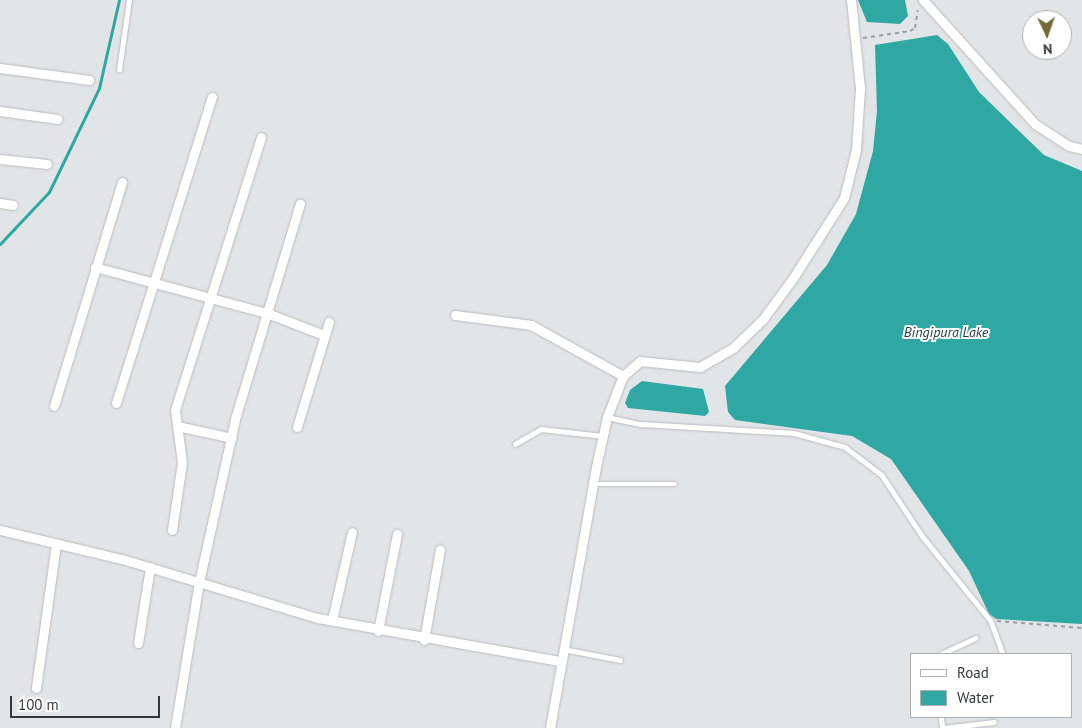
<!DOCTYPE html>
<html>
<head>
<meta charset="utf-8">
<style>
  body { margin:0 }
  #map { position:relative; width:1082px; height:728px; overflow:hidden; background:#e2e5e8; font-family:"PT Sans",sans-serif }
  div>[style] { position:absolute }
  [style*='--x'] { left:calc(var(--x)*1px); top:calc(var(--y)*1px); width:calc(var(--w)*1px); rotate:calc(var(--a)*1deg) }
  .water>* { inset:0; background:#2fa7a3 }
  .stream>* { height:3px; margin:-1.5px; padding:0 1.5px; transform-origin:1.5px; border-radius:1.5px; background:#2fa7a3 }
  .path>* { height:2px; margin-top:-1px; transform-origin:0; background:repeating-linear-gradient(90deg,#9b9da0 0 4px,transparent 0 8px) }
  .roads { filter:drop-shadow(0 0 1px #b9bbbe) drop-shadow(0 0 1px #b9bbbe) }
  .lane>* { height:4.5px; margin:-2.25px; padding:0 2.25px; transform-origin:2.25px; border-radius:2.25px; background:#fff }
  .street>* { height:9px; margin:-4.5px; padding:0 4.5px; transform-origin:4.5px; border-radius:4.5px; background:#fff }
  span { translate:-50% -50%; white-space:nowrap; text-align:center; line-height:1.15; -webkit-text-stroke:4px #fff; paint-order:stroke }
  .water-label { font-size:14px; color:#243e3d; font-style:italic }
  .legend { position:absolute; left:910px; top:653px; width:162px; height:65px; box-sizing:border-box; background:#fff; border:1px solid #afafb0; margin:0; padding:6px 9px; list-style:none; font-size:15px; color:#373839 }
  .legend li { display:flex; align-items:center; gap:10px; height:25px }
  .legend b { width:25px; border:1px solid #afafb0 }
  .north { position:absolute; left:1022px; top:10px; width:50px; height:50px; box-sizing:border-box; background:#fff; border:1px solid #afafb0; border-radius:50%; rotate:177deg; font-size:14px; font-weight:700; line-height:20px; text-align:center; color:#373839 }
  .north::after { content:''; display:block; margin:auto; width:18px; height:22px; background:#766936; clip-path:polygon(50% 0,100% 100%,50% 72%,0 100%) }
  .scale { position:absolute; left:10px; top:696px; width:150px; height:22px; box-sizing:border-box; border:2px solid #373839; border-top:0; padding-left:6px; font-size:15px; line-height:18px; white-space:nowrap; color:#373839; -webkit-text-stroke:4px #fff; paint-order:stroke }
</style>
</head>
<body>
<div id="map">
  <div class="water">
    <div style="clip-path:polygon(858px 0,905px 0,908px 16px,900px 24px,867px 22px)"></div>
    <div style="clip-path:polygon(937px 35px,948px 44px,979px 92px,1018px 130px,1044px 155px,1082px 171px,1082px 624px,996px 619px,989px 614px,969px 571px,891px 459px,852px 436px,735px 420px,728px 412px,725px 386px,827px 265px,856px 214px,873px 151px,877px 111px,875px 45px)"></div>
    <div style="clip-path:polygon(642px 381px,703px 389px,709px 412px,705px 416px,628px 408px,625px 403px,630px 390px)"></div>
  </div>
  <div class="stream">
    <div style="--x:0;--y:244;--w:71;--a:-46.7"></div>
    <div style="--x:49;--y:192;--w:115;--a:-64.3"></div>
    <div style="--x:99;--y:88;--w:90;--a:-77.2"></div>
  </div>
  <div class="path">
    <div style="--x:863;--y:38;--w:48;--a:-8.5"></div>
    <div style="--x:910;--y:31;--w:6;--a:-31"></div>
    <div style="--x:915;--y:28;--w:18;--a:-81"></div>
    <div style="--x:997;--y:621;--w:85;--a:4.7"></div>
  </div>
  <div class="roads">
    <div class="lane">
      <div style="--x:119;--y:70;--w:71;--a:-81.9"></div>
      <div style="--x:607;--y:417;--w:35;--a:12"></div>
      <div style="--x:641;--y:424;--w:153;--a:3.4"></div>
      <div style="--x:794;--y:433;--w:53;--a:15.4"></div>
      <div style="--x:845;--y:447;--w:46;--a:37.1"></div>
      <div style="--x:882;--y:475;--w:74;--a:56.5"></div>
      <div style="--x:923;--y:537;--w:108;--a:51"></div>
      <div style="--x:991;--y:621;--w:35;--a:70"></div>
      <div style="--x:515;--y:444;--w:30;--a:-30"></div>
      <div style="--x:541;--y:429;--w:62;--a:6.4"></div>
      <div style="--x:593;--y:484;--w:82;--a:0"></div>
      <div style="--x:563;--y:649;--w:58;--a:10.9"></div>
      <div style="--x:941;--y:654;--w:38;--a:-25"></div>
      <div style="--x:941;--y:717;--w:11;--a:80"></div>
      <div style="--x:943;--y:728;--w:51;--a:-6.7"></div>
    </div>
    <div class="street">
      <div style="--x:923;--y:0;--w:167;--a:47.9"></div>
      <div style="--x:1035;--y:124;--w:40;--a:32.9"></div>
      <div style="--x:1069;--y:146;--w:13;--a:13"></div>
      <div style="--x:0;--y:68;--w:90;--a:7.7"></div>
      <div style="--x:0;--y:111;--w:58;--a:8"></div>
      <div style="--x:0;--y:159;--w:47;--a:6.1"></div>
      <div style="--x:0;--y:203;--w:13;--a:9"></div>
      <div style="--x:95;--y:267;--w:178;--a:15"></div>
      <div style="--x:267;--y:313;--w:61;--a:21.1"></div>
      <div style="--x:455;--y:315;--w:77;--a:7.5"></div>
      <div style="--x:531;--y:325;--w:105;--a:29"></div>
      <div style="--x:116;--y:403;--w:321;--a:-72.6"></div>
      <div style="--x:54;--y:406;--w:234;--a:-73.1"></div>
      <div style="--x:177;--y:426;--w:56;--a:12.3"></div>
      <div style="--x:297;--y:427;--w:110;--a:-73.1"></div>
      <div style="--x:0;--y:530;--w:125;--a:13.4"></div>
      <div style="--x:122;--y:559;--w:205;--a:16.8"></div>
      <div style="--x:318;--y:618;--w:245;--a:10.1"></div>
      <div style="--x:172;--y:530;--w:69;--a:-81.6"></div>
      <div style="--x:182;--y:462;--w:52;--a:-97.7"></div>
      <div style="--x:175;--y:410;--w:286;--a:-72.5"></div>
      <div style="--x:332;--y:620;--w:90;--a:-77.2"></div>
      <div style="--x:378;--y:631;--w:99;--a:-78.9"></div>
      <div style="--x:424;--y:640;--w:92;--a:-80"></div>
      <div style="--x:138;--y:643;--w:77;--a:-81"></div>
      <div style="--x:36;--y:688;--w:145;--a:-82.1"></div>
      <div style="--x:175;--y:728;--w:148;--a:-80.7"></div>
      <div style="--x:199;--y:582;--w:167;--a:-77.5"></div>
      <div style="--x:235;--y:419;--w:225;--a:-73.2"></div>
      <div style="--x:550;--y:728;--w:265;--a:-80"></div>
      <div style="--x:596;--y:467;--w:51;--a:-77.6"></div>
      <div style="--x:607;--y:417;--w:44;--a:-68.7"></div>
      <div style="--x:623;--y:376;--w:23;--a:-41"></div>
      <div style="--x:640;--y:361;--w:60;--a:5.7"></div>
      <div style="--x:700;--y:367;--w:39;--a:-30"></div>
      <div style="--x:734;--y:347;--w:40;--a:-44"></div>
      <div style="--x:763;--y:319;--w:51;--a:-53.8"></div>
      <div style="--x:793;--y:278;--w:95;--a:-57.5"></div>
      <div style="--x:844;--y:198;--w:49;--a:-76"></div>
      <div style="--x:856;--y:150;--w:62;--a:-86.3"></div>
      <div style="--x:860;--y:88;--w:88;--a:-95.8"></div>
    </div>
  </div>
  <div class="water-label">
    <span style="left:946px;top:332px">Bingipura Lake</span>
  </div>
  <ul class="legend">
  <li><b style="height:6px;background:#fff"></b>Road</li>
  <li><b style="height:14px;background:#2fa7a3"></b>Water</li>
  </ul>
  <div class="north">N</div>
  <div class="scale">100 m</div>
</div>
</body>
</html>
